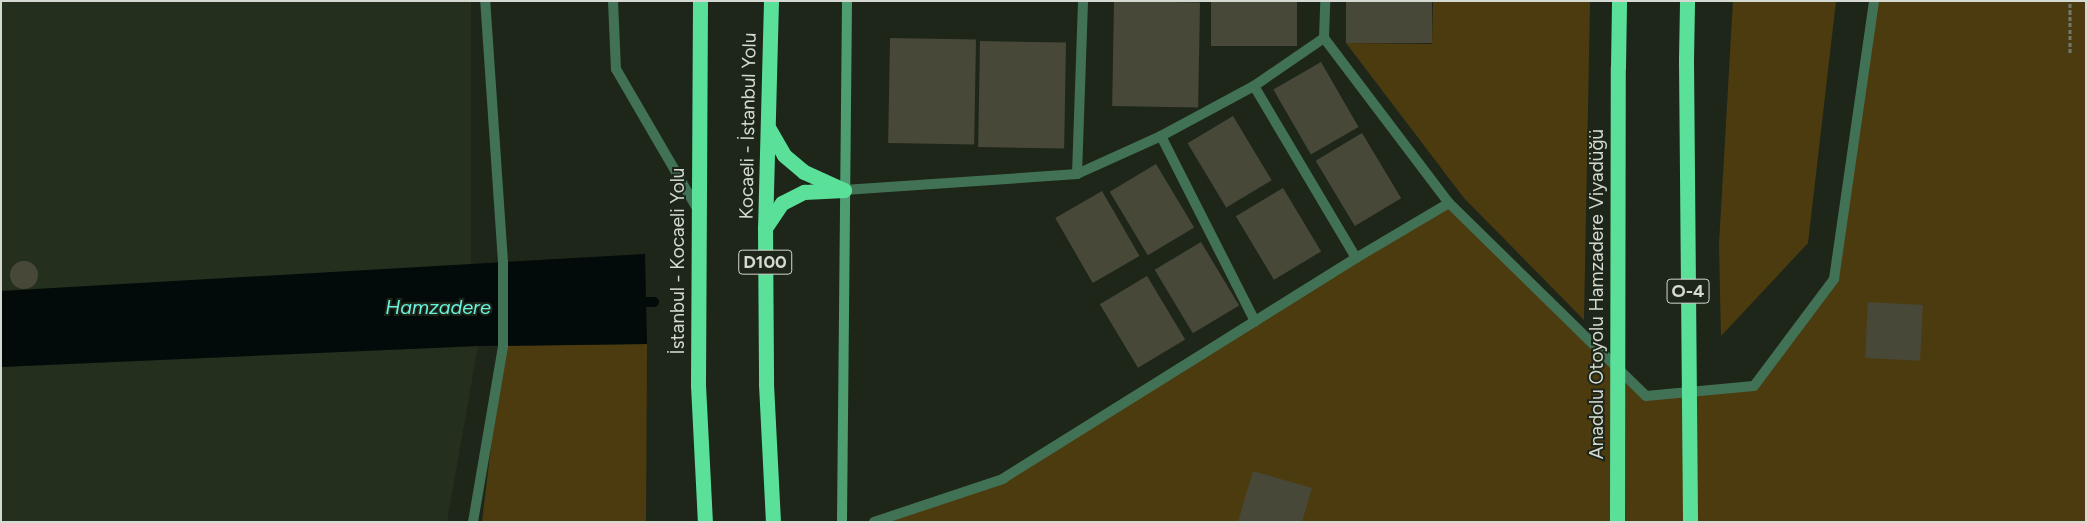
<!DOCTYPE html>
<html>
<head>
<meta charset="utf-8">
<style>
  body { margin:0 }
  #map { position:relative; width:2087px; height:523px; overflow:hidden; background:#1e261a; font-family:Figtree,sans-serif }
  div>[style] { position:absolute }
  [style*='--x'] { left:calc(var(--x)*1px); top:calc(var(--y)*1px); width:calc(var(--w)*1px); rotate:calc(var(--a)*1deg) }
  .built>* { inset:0; background:#252f1e; transform-origin:0 0 }
  .green>* { inset:0; background:#4d3b10 }
  .water>* { inset:0; background:#020b09 }
  .stream>* { height:10px; margin:-5px; padding:0 5px; transform-origin:5px; border-radius:5px; background:#020b09 }
  .building>* { inset:0; background:#474838; transform-origin:0 0 }
  .round { border-radius:50% }
  .path>* { height:3px; margin-top:-1.5px; transform-origin:0; background:repeating-linear-gradient(90deg,#71786d 0 4px,transparent 0 6.5px) }
  .lane>* { height:10px; margin:-5px; padding:0 5px; transform-origin:5px; border-radius:5px; background:#427256 }
  .street>* { height:10px; margin:-5px; padding:0 5px; transform-origin:5px; border-radius:5px; background:#427256 }
  .secondary>* { height:10px; margin:-5px; padding:0 5px; transform-origin:5px; border-radius:5px; background:#4e9e72 }
  .highway>* { height:15px; margin:-7.5px; padding:0 7.5px; transform-origin:7.5px; border-radius:7.5px; background:#5be09a }
  .highway-bridge>* { height:15px; margin:-7.5px; padding:0 7.5px; transform-origin:7.5px; border-radius:7.5px; background:#5be09a }
  span { translate:-50% -50%; white-space:nowrap; text-align:center; line-height:1.15; -webkit-text-stroke:4px #1e261a; paint-order:stroke }
  .shield-label span { padding:1px 4px; background:#1e261a; border:1px solid; border-radius:4px; -webkit-text-stroke-width:0 }
  .shield-label { font-size:18px; color:#d4dad1; font-weight:700 }
  .street-label { font-size:19px; color:#d4dad1 }
  .water-label { font-size:20px; color:#6af2dd; font-style:italic }
  .frame { position:absolute; inset:0; border:2px solid #d4dad1; pointer-events:none }
</style>
</head>
<body>
<div id="map">
  <div class="built">
    <div style="left:1px;top:1px;width:470px;height:290px"></div>
    <div style="clip-path:polygon(478px 346px,447px 522px,1px 522px,1px 367px)"></div>
  </div>
  <div class="green">
    <div style="clip-path:polygon(1433px 1px,1590px 1px,1584px 320px,1464px 198px,1346px 43px,1432px 44px)"></div>
    <div style="clip-path:polygon(1733px 1px,1836px 1px,1808px 243px,1721px 336px,1719px 244px)"></div>
    <div style="clip-path:polygon(1874px 1px,2086px 1px,2086px 522px,874px 522px,1003px 479px,1449px 203px,1646px 396px,1754px 386px,1834px 279px)"></div>
    <div style="clip-path:polygon(647px 344px,646px 522px,482px 522px,503px 346px)"></div>
  </div>
  <div class="water">
    <div style="clip-path:polygon(645px 254px,647px 344px,478px 346px,1px 367px,1px 291px)"></div>
  </div>
  <div class="stream">
    <div style="--x:632;--y:302;--w:22;--a:0"></div>
  </div>
  <div class="building">
    <div style="left:1114px;top:1px;width:86px;height:105px;rotate:1deg"></div>
    <div style="left:1211px;top:1px;width:86px;height:45px"></div>
    <div style="left:1346px;top:1px;width:86px;height:42px"></div>
    <div style="left:890px;top:38px;width:86px;height:105px;rotate:1deg"></div>
    <div style="left:980px;top:41px;width:86px;height:106px;rotate:1deg"></div>
    <div style="left:1321px;top:62px;width:75px;height:55px;rotate:60deg"></div>
    <div style="left:1233px;top:116px;width:75px;height:53px;rotate:59deg"></div>
    <div style="left:1362px;top:133px;width:76px;height:54px;rotate:59deg"></div>
    <div style="left:1156px;top:164px;width:74px;height:54px;rotate:59deg"></div>
    <div style="left:1283px;top:188px;width:74px;height:55px;rotate:59deg"></div>
    <div style="left:1102px;top:191px;width:75px;height:54px;rotate:60deg"></div>
    <div style="left:1201px;top:242px;width:74px;height:54px;rotate:59deg"></div>
    <div class="round" style="left:10px;top:261px;width:28px;height:28px"></div>
    <div style="left:1147px;top:276px;width:74px;height:55px;rotate:59deg"></div>
    <div style="left:1868px;top:302px;width:55px;height:56px;rotate:3deg"></div>
    <div style="clip-path:polygon(1253px 471px,1312px 488px,1302px 522px,1238px 522px)"></div>
  </div>
  <div class="path">
    <div style="--x:2070;--y:53;--w:52;--a:-90"></div>
  </div>
  <div class="lane">
    <div style="--x:613;--y:1;--w:68;--a:87.5"></div>
    <div style="--x:616;--y:69;--w:161;--a:59.8"></div>
  </div>
  <div class="street">
    <div style="--x:1324;--y:38;--w:37;--a:-88"></div>
    <div style="--x:1254;--y:86;--w:200;--a:59.3"></div>
    <div style="--x:1161;--y:136;--w:208;--a:63.1"></div>
    <div style="--x:1077;--y:174;--w:173;--a:-88"></div>
    <div style="--x:844;--y:190;--w:234;--a:-3.9"></div>
    <div style="--x:1077;--y:174;--w:92;--a:-24.3"></div>
    <div style="--x:1161;--y:136;--w:106;--a:-28.3"></div>
    <div style="--x:1254;--y:86;--w:85;--a:-34.4"></div>
    <div style="--x:1324;--y:38;--w:207;--a:52.9"></div>
    <div style="--x:1449;--y:203;--w:108;--a:149.4"></div>
    <div style="--x:1356;--y:258;--w:416;--a:148"></div>
    <div style="--x:1003;--y:479;--w:136;--a:161.6"></div>
    <div style="--x:1449;--y:203;--w:276;--a:44.4"></div>
    <div style="--x:1646;--y:396;--w:108;--a:-5.3"></div>
    <div style="--x:1754;--y:386;--w:134;--a:-53.2"></div>
    <div style="--x:1834;--y:279;--w:281;--a:-81.8"></div>
    <div style="--x:473;--y:522;--w:179;--a:-80.3"></div>
    <div style="--x:503;--y:346;--w:84;--a:-90"></div>
    <div style="--x:503;--y:262;--w:262;--a:-93.9"></div>
  </div>
  <div class="secondary">
    <div style="--x:842;--y:522;--w:521;--a:-89.45"></div>
  </div>
  <div class="highway">
    <div style="--x:700;--y:1;--w:384;--a:90.3"></div>
    <div style="--x:698;--y:385;--w:137;--a:87.1"></div>
    <div style="--x:771;--y:1;--w:227;--a:91.5"></div>
    <div style="--x:765;--y:228;--w:156;--a:89.6"></div>
    <div style="--x:766;--y:384;--w:138;--a:87.1"></div>
    <div style="--x:1686;--y:60;--w:59;--a:-89"></div>
    <div style="--x:1618;--y:67;--w:66;--a:-89.1"></div>
    <div style="--x:765;--y:228;--w:30;--a:-56"></div>
    <div style="--x:782;--y:203;--w:25;--a:-27"></div>
    <div style="--x:804;--y:192;--w:40;--a:-2.9"></div>
    <div style="--x:844;--y:190;--w:44;--a:-155.8"></div>
    <div style="--x:804;--y:172;--w:26;--a:-140"></div>
    <div style="--x:784;--y:155;--w:30;--a:-120"></div>
  </div>
  <div class="highway-bridge">
    <div style="--x:1686;--y:60;--w:462;--a:89.5"></div>
    <div style="--x:1617;--y:522;--w:455;--a:-89.9"></div>
  </div>
  <div class="shield-label">
    <span style="left:765px;top:262px">D100</span>
    <span style="left:1688px;top:291px">O-4</span>
  </div>
  <div class="street-label">
    <span style="left:748px;top:126px;rotate:-89deg">Kocaeli - İstanbul Yolu</span>
    <span style="left:678px;top:261px;rotate:-90deg">İstanbul - Kocaeli Yolu</span>
    <span style="left:1597px;top:294px;rotate:-90deg">Anadolu Otoyolu Hamzadere Viyadüğü</span>
  </div>
  <div class="water-label">
    <span style="left:438px;top:307px">Hamzadere</span>
  </div>
  <div class="frame"></div>
</div>
</body>
</html>
